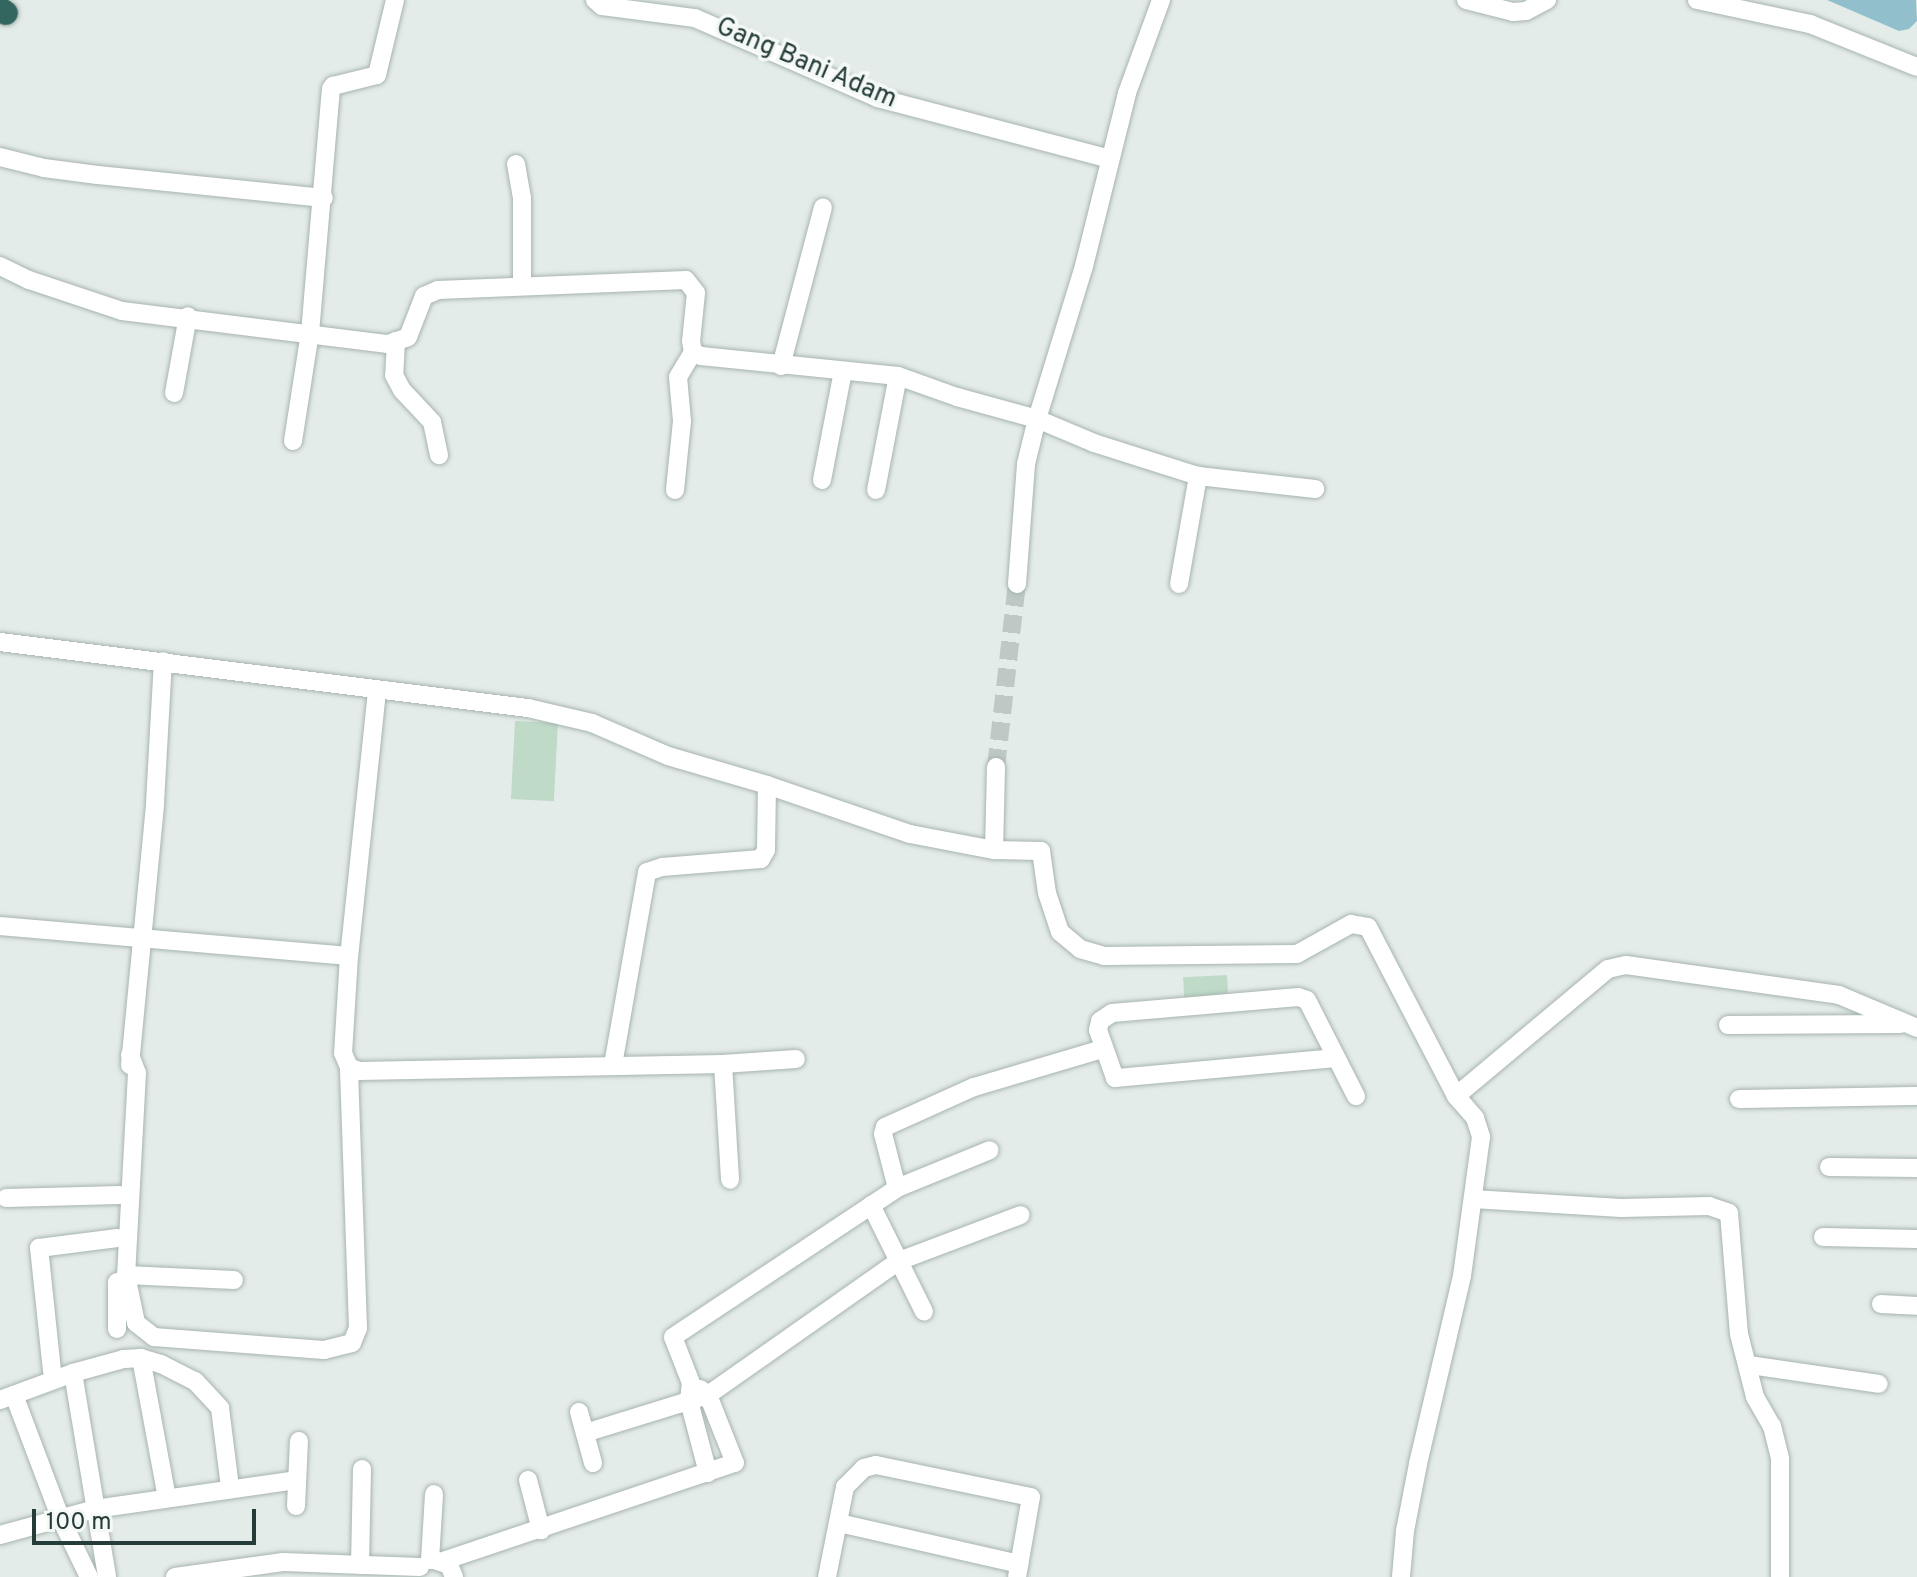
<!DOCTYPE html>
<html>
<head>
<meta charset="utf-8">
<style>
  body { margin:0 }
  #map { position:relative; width:1917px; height:1577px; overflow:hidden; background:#e4ece9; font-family:Overpass,sans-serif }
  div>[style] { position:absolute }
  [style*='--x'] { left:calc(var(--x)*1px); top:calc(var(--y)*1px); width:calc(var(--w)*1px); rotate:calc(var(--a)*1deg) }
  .green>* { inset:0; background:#bfdbc8; transform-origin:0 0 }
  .water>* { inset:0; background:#91bfcc }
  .minor-tunnel>* { height:18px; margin-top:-9px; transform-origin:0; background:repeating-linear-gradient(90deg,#bec9c6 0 18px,transparent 0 27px) }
  .roads { filter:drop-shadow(0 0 2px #a7b4b0) drop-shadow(0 0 2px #a7b4b0) }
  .minor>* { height:18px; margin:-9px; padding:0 9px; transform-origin:9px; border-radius:9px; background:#fff }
  .highway>* { height:24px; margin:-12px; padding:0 12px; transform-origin:12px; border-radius:12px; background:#33665f }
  span { translate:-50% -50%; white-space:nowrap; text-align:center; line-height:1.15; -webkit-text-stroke:7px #f4f9f7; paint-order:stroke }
  .street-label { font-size:26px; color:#253c38 }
  .scale { position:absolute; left:32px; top:1509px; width:224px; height:36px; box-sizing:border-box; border:4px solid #253c38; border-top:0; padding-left:10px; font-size:24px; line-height:28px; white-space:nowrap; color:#253c38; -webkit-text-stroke:6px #f4f9f7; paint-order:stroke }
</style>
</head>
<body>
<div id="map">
  <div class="green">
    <div style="left:515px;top:721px;width:43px;height:78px;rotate:3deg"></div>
    <div style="left:1227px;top:975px;width:22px;height:44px;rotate:87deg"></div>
  </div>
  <div class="water">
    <div style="clip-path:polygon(1827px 0,1916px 0,1917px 21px,1909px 29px,1899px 31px)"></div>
  </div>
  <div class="minor-tunnel">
    <div style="--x:996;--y:767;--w:184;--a:-83.5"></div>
  </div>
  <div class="roads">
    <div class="minor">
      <div style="--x:595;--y:0;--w:9;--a:41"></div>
      <div style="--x:602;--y:6;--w:94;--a:7.4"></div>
      <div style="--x:695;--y:18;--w:200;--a:23.6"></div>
      <div style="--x:878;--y:98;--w:240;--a:14.7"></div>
      <div style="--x:1466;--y:0;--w:49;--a:14.3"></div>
      <div style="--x:1513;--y:12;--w:13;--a:-4"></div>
      <div style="--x:1526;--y:11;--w:24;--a:-28"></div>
      <div style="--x:1697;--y:0;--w:116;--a:12"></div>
      <div style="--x:1810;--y:24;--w:115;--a:21.9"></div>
      <div style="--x:0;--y:157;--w:45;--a:14"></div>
      <div style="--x:44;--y:168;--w:54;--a:7.4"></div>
      <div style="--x:98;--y:175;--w:227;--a:5.8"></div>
      <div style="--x:516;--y:164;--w:35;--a:80"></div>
      <div style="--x:522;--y:198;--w:86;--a:90"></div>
      <div style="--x:0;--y:266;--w:32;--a:26"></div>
      <div style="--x:29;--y:280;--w:98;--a:18.4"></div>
      <div style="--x:122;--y:311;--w:268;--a:7.1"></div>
      <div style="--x:388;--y:344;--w:21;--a:-19"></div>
      <div style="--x:408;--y:337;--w:44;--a:-68.7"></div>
      <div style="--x:424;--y:296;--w:15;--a:-23"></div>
      <div style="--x:438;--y:290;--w:248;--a:-2.3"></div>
      <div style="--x:686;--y:280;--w:16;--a:52"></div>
      <div style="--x:696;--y:293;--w:48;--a:95.9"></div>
      <div style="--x:691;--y:341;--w:11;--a:80"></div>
      <div style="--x:693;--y:352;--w:9;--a:27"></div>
      <div style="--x:701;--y:356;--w:198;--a:5.8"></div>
      <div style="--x:898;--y:376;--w:63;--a:19.6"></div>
      <div style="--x:957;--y:397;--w:83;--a:15.4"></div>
      <div style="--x:1037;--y:419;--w:62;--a:22.8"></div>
      <div style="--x:1094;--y:443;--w:109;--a:17.6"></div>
      <div style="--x:1198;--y:476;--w:118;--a:6.3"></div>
      <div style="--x:396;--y:341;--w:34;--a:93"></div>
      <div style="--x:394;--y:375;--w:17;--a:62"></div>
      <div style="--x:402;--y:390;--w:44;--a:46.8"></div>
      <div style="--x:432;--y:422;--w:34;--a:78"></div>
      <div style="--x:781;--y:366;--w:164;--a:-75.2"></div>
      <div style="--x:174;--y:393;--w:78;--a:-79.7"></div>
      <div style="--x:293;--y:441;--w:109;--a:-81.1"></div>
      <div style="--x:310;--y:333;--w:245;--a:-85.1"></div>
      <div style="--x:331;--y:89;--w:4;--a:-56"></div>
      <div style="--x:333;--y:86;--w:45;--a:-14"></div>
      <div style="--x:377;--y:75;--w:77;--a:-76.5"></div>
      <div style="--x:822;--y:480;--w:111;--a:-79.1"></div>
      <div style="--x:675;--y:490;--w:69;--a:-84.2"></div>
      <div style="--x:682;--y:421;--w:44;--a:-95.2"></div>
      <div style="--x:678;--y:377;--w:29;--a:-59"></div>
      <div style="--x:876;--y:490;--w:116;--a:-79.1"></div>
      <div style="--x:1017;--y:584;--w:120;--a:-85.7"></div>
      <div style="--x:1026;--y:464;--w:46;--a:-76.3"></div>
      <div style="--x:1037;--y:419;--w:160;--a:-72.9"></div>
      <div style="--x:1084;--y:266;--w:178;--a:-76"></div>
      <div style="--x:1127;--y:93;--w:99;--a:-69.9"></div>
      <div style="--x:1179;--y:584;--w:110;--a:-80"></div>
      <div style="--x:0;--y:642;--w:532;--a:7.13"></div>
      <div style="--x:528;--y:708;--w:66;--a:13.2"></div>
      <div style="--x:592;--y:723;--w:83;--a:23.5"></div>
      <div style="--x:668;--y:756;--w:103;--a:16.3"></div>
      <div style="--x:767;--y:785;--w:151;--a:18.9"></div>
      <div style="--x:910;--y:834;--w:86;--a:10.8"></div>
      <div style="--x:994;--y:850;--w:47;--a:1.2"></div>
      <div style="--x:1041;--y:851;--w:42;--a:81.9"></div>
      <div style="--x:1047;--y:893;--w:41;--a:71.6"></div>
      <div style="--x:1060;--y:932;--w:26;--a:40"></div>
      <div style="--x:1080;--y:949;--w:25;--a:16"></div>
      <div style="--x:1104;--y:956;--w:193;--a:-0.6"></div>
      <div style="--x:1297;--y:954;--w:62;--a:-29.1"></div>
      <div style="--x:1351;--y:924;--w:17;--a:10"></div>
      <div style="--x:1368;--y:927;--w:191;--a:62.5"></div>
      <div style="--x:1456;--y:1096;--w:29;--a:49"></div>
      <div style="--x:1475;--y:1118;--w:20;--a:72"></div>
      <div style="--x:1481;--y:1137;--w:140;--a:97.8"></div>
      <div style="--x:1462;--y:1276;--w:193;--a:103.2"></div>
      <div style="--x:1418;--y:1464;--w:68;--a:101"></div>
      <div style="--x:1405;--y:1531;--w:46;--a:95"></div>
      <div style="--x:377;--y:691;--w:266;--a:96"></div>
      <div style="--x:349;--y:956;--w:97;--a:93.5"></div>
      <div style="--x:343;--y:1053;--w:15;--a:67"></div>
      <div style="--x:349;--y:1067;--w:11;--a:22"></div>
      <div style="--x:359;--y:1071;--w:364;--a:-1.1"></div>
      <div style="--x:723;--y:1064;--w:73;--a:-3.9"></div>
      <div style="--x:994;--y:850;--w:83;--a:-88.6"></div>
      <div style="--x:0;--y:926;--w:350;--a:4.9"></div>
      <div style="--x:1728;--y:1025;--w:172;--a:-0.3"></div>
      <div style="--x:130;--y:1055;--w:19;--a:69"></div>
      <div style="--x:137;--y:1073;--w:202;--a:93.1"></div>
      <div style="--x:126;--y:1275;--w:49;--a:78.2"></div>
      <div style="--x:136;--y:1323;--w:23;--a:38"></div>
      <div style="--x:154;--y:1337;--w:170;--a:4.4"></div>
      <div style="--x:324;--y:1350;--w:29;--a:-14"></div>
      <div style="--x:352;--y:1343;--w:16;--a:-68"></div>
      <div style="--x:358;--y:1328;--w:261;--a:-92"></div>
      <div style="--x:1336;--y:1058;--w:222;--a:174.8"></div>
      <div style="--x:1115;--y:1078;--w:51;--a:-109.5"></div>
      <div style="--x:1098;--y:1030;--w:9;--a:-77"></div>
      <div style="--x:1100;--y:1021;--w:14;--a:-34"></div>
      <div style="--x:1112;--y:1013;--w:187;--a:-4.9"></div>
      <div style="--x:1298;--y:997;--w:9;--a:18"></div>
      <div style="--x:1307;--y:1000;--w:108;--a:63"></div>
      <div style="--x:723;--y:1064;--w:116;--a:86.5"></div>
      <div style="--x:130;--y:1065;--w:263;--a:-84.5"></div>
      <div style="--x:155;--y:803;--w:142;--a:-86.8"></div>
      <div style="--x:613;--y:1065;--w:196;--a:-80"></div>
      <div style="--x:647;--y:872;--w:16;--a:-18"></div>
      <div style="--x:662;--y:867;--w:99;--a:-4.6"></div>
      <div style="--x:761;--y:859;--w:10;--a:-61"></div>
      <div style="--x:766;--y:850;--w:65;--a:-89.1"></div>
      <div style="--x:1456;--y:1096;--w:198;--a:-39.9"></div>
      <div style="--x:1608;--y:969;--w:18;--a:-13"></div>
      <div style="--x:1626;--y:965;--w:215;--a:8"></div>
      <div style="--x:1839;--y:995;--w:85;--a:22.9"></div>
      <div style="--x:1739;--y:1099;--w:178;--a:-1"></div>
      <div style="--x:1829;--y:1167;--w:88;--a:0.7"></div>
      <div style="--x:897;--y:1188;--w:56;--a:-104.5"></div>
      <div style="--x:883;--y:1134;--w:7;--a:-74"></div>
      <div style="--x:885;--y:1127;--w:98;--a:-24.2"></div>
      <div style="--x:974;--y:1087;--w:134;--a:-16.5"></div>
      <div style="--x:6;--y:1198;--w:114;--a:-1.5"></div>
      <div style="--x:1473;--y:1199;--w:148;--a:3.5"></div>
      <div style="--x:1621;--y:1208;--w:88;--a:-1.3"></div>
      <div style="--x:1709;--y:1206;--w:21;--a:19"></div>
      <div style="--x:1729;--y:1213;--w:121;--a:85.3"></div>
      <div style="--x:1739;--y:1334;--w:65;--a:75.7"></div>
      <div style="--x:1755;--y:1397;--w:34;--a:60"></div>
      <div style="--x:1772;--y:1426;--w:34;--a:76"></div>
      <div style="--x:1780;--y:1459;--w:118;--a:90"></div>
      <div style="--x:871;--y:1205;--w:119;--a:63.6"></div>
      <div style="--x:1823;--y:1237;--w:94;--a:1.2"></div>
      <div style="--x:126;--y:1275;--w:108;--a:2.7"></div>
      <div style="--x:1881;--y:1304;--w:36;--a:3"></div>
      <div style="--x:117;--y:1329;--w:47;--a:-90"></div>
      <div style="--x:141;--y:1358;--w:142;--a:79.5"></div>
      <div style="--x:1749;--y:1365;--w:131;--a:8.3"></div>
      <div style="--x:52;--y:1371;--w:124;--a:-96"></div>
      <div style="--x:39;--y:1248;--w:79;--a:-7.3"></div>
      <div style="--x:73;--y:1373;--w:207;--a:80.5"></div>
      <div style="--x:14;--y:1395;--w:130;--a:69.3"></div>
      <div style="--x:60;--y:1517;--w:67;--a:64.2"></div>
      <div style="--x:0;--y:1400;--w:78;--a:-20.3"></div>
      <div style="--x:73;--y:1373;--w:53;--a:-15.4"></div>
      <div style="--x:124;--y:1359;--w:17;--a:-3"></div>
      <div style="--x:141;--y:1358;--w:21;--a:17"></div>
      <div style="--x:161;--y:1364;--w:38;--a:27"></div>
      <div style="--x:195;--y:1381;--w:37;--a:47"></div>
      <div style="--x:220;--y:1408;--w:80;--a:82.8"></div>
      <div style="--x:579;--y:1412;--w:53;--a:74.6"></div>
      <div style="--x:585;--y:1433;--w:129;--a:-17.2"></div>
      <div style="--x:708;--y:1395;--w:233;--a:-35.1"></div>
      <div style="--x:899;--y:1261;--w:130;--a:-20.7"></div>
      <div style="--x:708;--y:1473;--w:74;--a:-104.8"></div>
      <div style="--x:689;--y:1401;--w:18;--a:-84"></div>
      <div style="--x:691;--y:1383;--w:49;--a:-111.4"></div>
      <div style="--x:673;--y:1337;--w:269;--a:-33.6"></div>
      <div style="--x:897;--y:1188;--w:100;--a:-22.2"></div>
      <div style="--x:528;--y:1480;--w:52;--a:75.4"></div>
      <div style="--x:296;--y:1506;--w:65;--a:-87.4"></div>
      <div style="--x:839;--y:1523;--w:185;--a:12.8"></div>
      <div style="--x:0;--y:1535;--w:98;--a:-15.3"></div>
      <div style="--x:95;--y:1509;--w:203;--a:-8.2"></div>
      <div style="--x:430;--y:1560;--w:66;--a:-86.5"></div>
      <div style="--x:434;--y:1560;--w:16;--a:18"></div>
      <div style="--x:449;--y:1565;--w:13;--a:67"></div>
      <div style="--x:443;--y:1561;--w:308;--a:-18.6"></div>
      <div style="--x:735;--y:1463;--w:73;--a:-111.7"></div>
      <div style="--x:708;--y:1395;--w:10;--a:-143"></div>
      <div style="--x:360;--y:1565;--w:96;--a:-88.8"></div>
      <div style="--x:175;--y:1577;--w:109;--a:-7.9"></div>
      <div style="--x:283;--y:1562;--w:137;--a:2.1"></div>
      <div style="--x:827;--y:1577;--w:92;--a:-78.7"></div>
      <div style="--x:845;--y:1487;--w:27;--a:-45"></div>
      <div style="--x:864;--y:1468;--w:12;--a:-14"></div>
      <div style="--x:876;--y:1465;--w:158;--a:11.7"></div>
      <div style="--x:1031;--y:1497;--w:81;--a:99.9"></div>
    </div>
    <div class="highway">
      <div style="--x:0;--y:9;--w:7;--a:34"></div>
    </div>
  </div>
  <div class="street-label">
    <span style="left:806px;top:64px;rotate:23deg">Gang Bani Adam</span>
  </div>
  <div class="scale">100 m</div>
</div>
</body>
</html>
